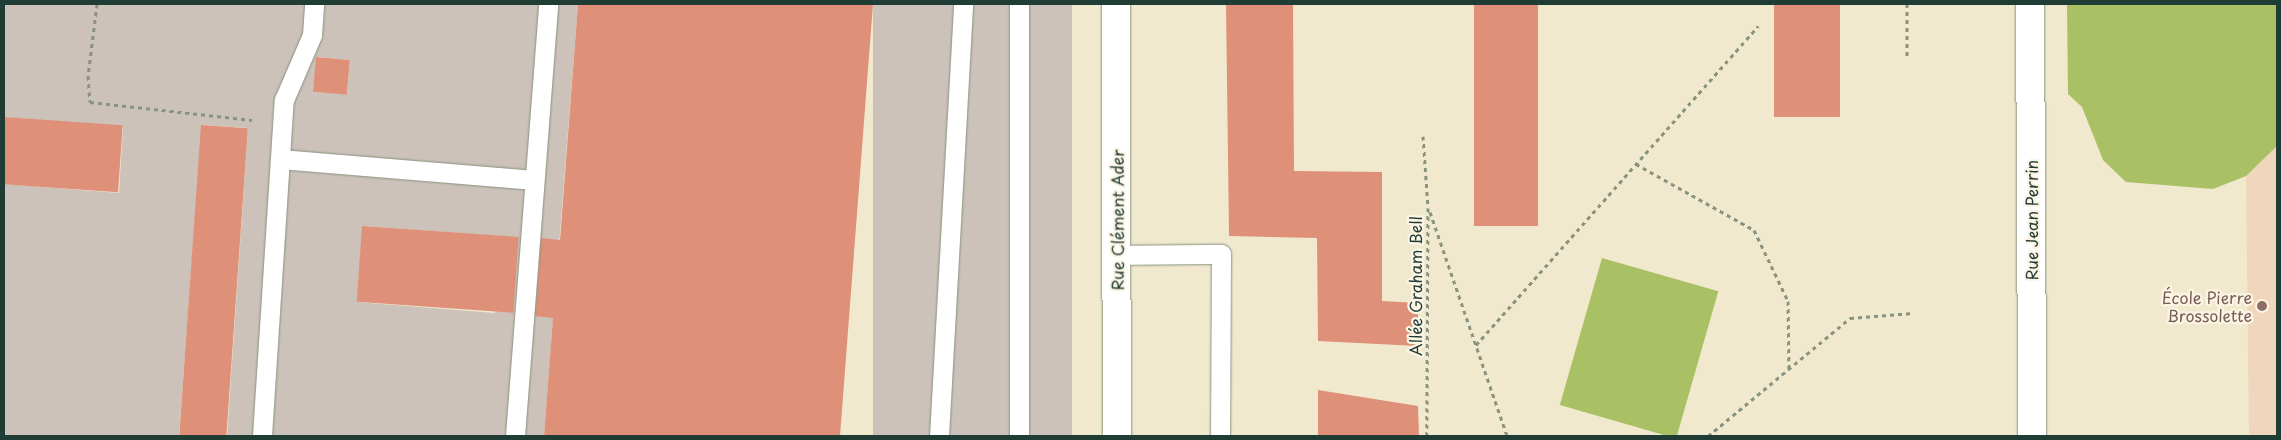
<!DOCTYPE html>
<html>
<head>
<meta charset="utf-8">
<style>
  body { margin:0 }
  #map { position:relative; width:2281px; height:440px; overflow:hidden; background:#f1e9ce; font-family:"Playpen Sans",sans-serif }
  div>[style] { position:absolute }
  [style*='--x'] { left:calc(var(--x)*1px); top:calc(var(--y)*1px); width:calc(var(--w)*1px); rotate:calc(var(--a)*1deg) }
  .built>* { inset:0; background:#efd6bc }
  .industrial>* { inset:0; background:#cdc2b9; transform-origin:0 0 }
  .green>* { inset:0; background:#aac064; transform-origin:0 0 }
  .building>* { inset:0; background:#df9078; transform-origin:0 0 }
  .path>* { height:3px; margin-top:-1.5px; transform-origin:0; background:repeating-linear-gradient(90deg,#889381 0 4px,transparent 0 8px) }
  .roads { filter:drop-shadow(0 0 1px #889381) drop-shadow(0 0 1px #889381) }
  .service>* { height:19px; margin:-9.5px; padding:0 9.5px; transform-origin:9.5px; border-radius:9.5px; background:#fff }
  .minor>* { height:28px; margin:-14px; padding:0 14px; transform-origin:14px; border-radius:14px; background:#fff }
  .dots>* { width:14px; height:14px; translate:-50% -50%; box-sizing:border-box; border:2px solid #fcf5e5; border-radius:50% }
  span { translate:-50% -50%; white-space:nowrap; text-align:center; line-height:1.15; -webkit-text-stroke:4.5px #fcf5e5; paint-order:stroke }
  .street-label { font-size:16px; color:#1f3d34 }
  .education-label { font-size:16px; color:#785e54 }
  .right { translate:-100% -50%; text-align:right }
  .frame { position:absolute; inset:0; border:5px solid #1f3d34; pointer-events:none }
</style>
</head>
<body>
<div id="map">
  <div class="built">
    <div style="clip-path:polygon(2277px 146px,2277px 436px,2249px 436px,2246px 176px)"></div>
  </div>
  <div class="industrial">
    <div style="clip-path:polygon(evenodd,4px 4px,578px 4px,544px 436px,227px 436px,248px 128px,202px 125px,179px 436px,4px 436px,4px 184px,119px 193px,123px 127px,4px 117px,4px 4px,317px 57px,350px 60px,347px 94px,313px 92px,317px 57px,4px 4px,363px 226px,500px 236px,495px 313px,357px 302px,363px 226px)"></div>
    <div style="left:873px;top:4px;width:199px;height:433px"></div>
  </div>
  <div class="green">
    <div style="clip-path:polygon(2067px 4px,2277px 4px,2277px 146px,2246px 176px,2213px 189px,2126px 182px,2103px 160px,2082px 107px,2068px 94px)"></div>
    <div style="left:1602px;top:258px;width:121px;height:153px;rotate:16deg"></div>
  </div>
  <div class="building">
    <div style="clip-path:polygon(578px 4px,873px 4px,840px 436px,544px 436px,553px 318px,535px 316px,541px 238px,560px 240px)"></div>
    <div style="clip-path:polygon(1226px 4px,1293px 4px,1294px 171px,1382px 172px,1382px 301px,1418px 303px,1418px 346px,1318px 341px,1317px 238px,1229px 236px)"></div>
    <div style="left:1474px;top:4px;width:64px;height:222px"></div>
    <div style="left:1774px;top:4px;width:66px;height:113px"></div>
    <div style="left:316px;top:57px;width:34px;height:35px;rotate:5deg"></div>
    <div style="left:4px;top:117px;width:119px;height:67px;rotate:4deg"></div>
    <div style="left:201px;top:125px;width:47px;height:312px;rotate:4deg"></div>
    <div style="left:362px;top:226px;width:157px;height:76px;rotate:4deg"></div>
    <div style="clip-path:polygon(1318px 390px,1418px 406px,1419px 436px,1318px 436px)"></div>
  </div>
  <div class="path">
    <div style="--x:97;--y:4;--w:73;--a:97.1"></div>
    <div style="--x:88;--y:76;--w:26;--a:86"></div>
    <div style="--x:90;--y:102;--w:163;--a:6.3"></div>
    <div style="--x:1907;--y:4;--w:52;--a:90"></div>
    <div style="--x:1423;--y:136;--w:72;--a:86"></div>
    <div style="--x:1428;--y:208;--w:228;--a:90.3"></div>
    <div style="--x:1636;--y:164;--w:135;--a:29.2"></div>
    <div style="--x:1754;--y:230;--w:79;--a:64.4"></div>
    <div style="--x:1788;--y:301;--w:68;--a:89.2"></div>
    <div style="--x:1430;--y:212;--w:237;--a:71"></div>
    <div style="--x:1476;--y:345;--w:426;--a:-48.5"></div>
    <div style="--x:1708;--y:436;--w:185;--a:-39.7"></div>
    <div style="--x:1850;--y:318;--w:63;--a:-4.5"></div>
  </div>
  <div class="roads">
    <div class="service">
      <div style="--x:280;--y:159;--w:255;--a:4.7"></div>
      <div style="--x:1117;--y:255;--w:104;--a:-0.6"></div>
      <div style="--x:1221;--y:254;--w:182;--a:90.3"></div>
      <div style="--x:262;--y:436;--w:337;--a:-86.3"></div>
      <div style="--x:284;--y:100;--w:71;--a:-66.7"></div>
      <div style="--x:312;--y:35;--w:31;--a:-86"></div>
      <div style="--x:515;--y:436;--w:433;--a:-85.6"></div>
      <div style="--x:939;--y:436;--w:433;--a:-86.8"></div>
      <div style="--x:1019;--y:436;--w:432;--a:-90"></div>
    </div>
    <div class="minor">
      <div style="--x:1116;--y:4;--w:432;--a:89.9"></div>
      <div style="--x:2030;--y:4;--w:432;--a:89.7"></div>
    </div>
  </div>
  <div class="dots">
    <div style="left:2262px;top:306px;background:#8d6e63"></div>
  </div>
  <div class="street-label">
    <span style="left:1117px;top:220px;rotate:-90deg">Rue Clément Ader</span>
    <span style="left:2031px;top:220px;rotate:-90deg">Rue Jean Perrin</span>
    <span style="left:1415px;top:286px;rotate:-90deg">Allée Graham Bell</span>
  </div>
  <div class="education-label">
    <span class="right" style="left:2252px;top:306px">École Pierre<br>Brossolette</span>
  </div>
  <div class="frame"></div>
</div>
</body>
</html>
